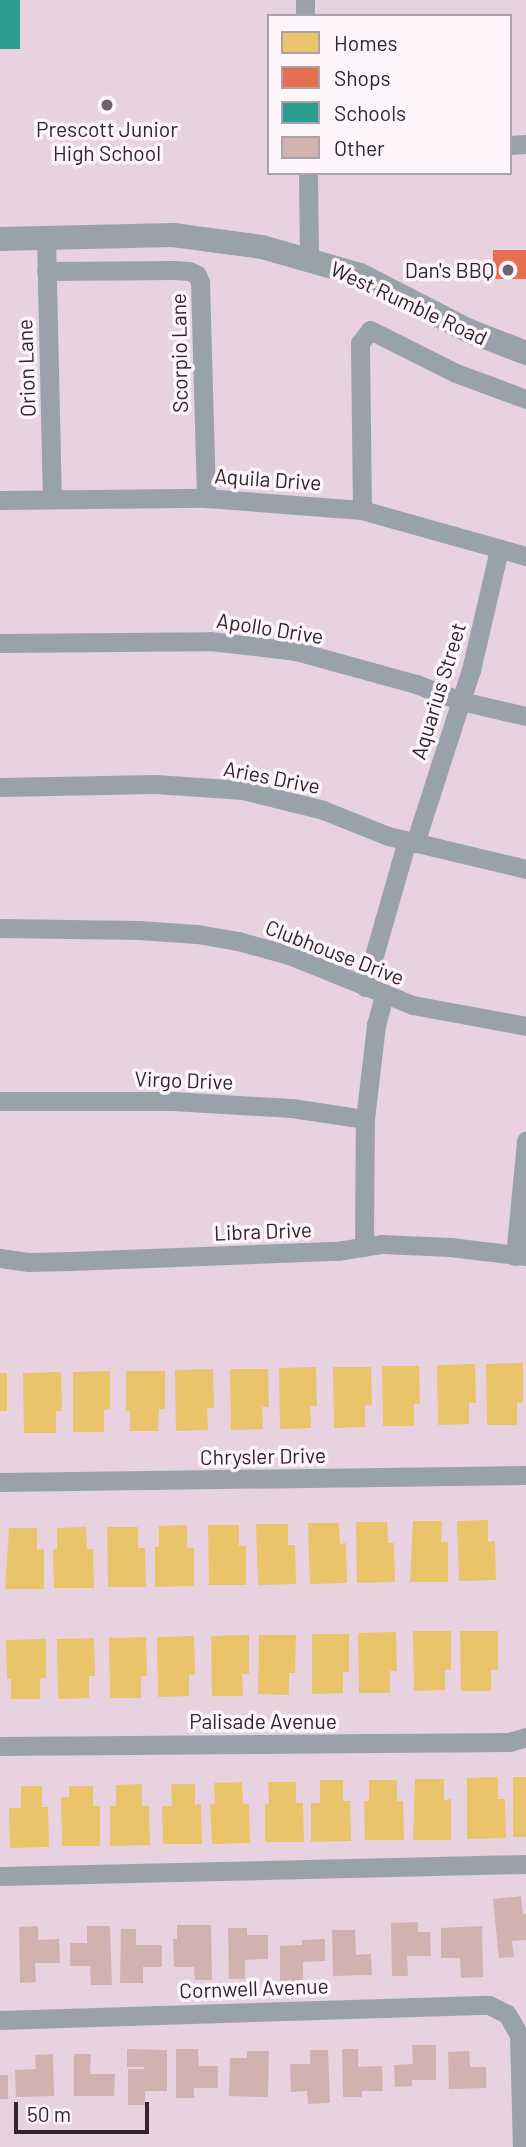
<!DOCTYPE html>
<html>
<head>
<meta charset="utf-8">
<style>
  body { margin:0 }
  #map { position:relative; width:526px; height:2147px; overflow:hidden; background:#e8d2e0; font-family:Barlow,sans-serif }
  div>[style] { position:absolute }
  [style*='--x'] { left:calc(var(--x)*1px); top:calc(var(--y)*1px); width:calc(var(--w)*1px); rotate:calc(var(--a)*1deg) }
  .homes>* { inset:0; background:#e9c46a; transform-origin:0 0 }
  .shops>* { inset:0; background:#e76f51; transform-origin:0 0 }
  .schools>* { inset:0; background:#2a9d8f; transform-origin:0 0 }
  .building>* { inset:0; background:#d0b2b1; transform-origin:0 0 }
  .minor>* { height:19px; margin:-9.5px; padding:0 9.5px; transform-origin:9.5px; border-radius:9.5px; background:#9aa2a9 }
  .tertiary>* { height:24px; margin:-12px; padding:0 12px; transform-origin:12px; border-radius:12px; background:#9aa2a9 }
  .dots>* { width:19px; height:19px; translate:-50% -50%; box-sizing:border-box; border:4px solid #fef5fb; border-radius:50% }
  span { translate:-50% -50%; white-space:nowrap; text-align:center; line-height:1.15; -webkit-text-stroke:7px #fef5fb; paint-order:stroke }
  .poi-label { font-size:21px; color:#32232d }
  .right { translate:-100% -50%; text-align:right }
  .street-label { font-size:21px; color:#32232d }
  .legend { position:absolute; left:267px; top:14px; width:245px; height:161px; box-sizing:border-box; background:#fef5fb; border:2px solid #aca1a9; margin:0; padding:9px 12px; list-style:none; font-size:21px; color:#32232d }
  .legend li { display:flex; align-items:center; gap:14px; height:35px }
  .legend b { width:35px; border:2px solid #aca1a9 }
  .scale { position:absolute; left:14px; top:2102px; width:135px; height:32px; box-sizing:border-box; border:4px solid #32232d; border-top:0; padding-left:9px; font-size:21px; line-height:24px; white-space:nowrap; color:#32232d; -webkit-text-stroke:5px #fef5fb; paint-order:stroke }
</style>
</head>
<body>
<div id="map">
  <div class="homes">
    <div style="clip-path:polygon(523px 1363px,523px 1403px,517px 1403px,517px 1425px,487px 1425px,486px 1364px)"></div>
    <div style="clip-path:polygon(475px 1364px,476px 1403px,469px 1403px,469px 1424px,438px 1425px,437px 1365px)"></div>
    <div style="clip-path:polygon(382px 1366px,419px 1366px,420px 1404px,414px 1404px,414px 1426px,383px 1426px)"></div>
    <div style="clip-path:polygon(316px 1367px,317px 1406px,310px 1406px,311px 1428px,280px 1429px,279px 1368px)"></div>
    <div style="clip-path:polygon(333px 1367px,371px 1367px,372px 1405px,365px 1406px,365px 1427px,334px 1428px)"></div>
    <div style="clip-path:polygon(213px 1369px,214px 1408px,207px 1408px,208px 1430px,176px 1431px,175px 1370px)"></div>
    <div style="clip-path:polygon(230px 1369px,268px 1369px,269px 1407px,262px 1407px,263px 1429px,231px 1430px)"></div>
    <div style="clip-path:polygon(110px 1371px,110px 1409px,104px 1410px,104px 1432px,73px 1432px,73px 1372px)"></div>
    <div style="clip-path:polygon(126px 1371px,165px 1371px,165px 1409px,159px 1409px,158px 1431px,130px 1431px,130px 1411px,126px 1411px)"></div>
    <div style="clip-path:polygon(61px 1372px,62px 1411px,56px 1411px,56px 1433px,24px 1433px,23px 1373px)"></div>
    <div style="left:0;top:1373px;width:7px;height:38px"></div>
    <div style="clip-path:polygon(488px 1520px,488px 1542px,495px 1541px,496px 1580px,459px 1581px,457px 1521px)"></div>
    <div style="clip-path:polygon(413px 1521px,442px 1521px,441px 1542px,448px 1542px,448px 1582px,410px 1582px)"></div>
    <div style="clip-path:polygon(356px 1522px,387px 1522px,388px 1543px,394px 1543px,395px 1582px,357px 1583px)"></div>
    <div style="clip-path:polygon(308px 1523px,339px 1523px,340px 1544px,346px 1543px,347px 1583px,310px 1584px)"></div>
    <div style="clip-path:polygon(256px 1524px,288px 1524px,288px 1545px,295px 1545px,296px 1584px,258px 1585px)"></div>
    <div style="clip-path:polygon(187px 1525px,187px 1548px,194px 1548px,194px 1586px,155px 1587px,155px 1547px,159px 1547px,159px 1526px)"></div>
    <div style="clip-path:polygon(208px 1525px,239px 1525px,239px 1546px,246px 1546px,246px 1585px,209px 1585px)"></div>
    <div style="clip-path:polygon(86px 1527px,87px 1549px,93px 1549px,94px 1588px,54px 1588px,53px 1549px,57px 1549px,57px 1528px)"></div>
    <div style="clip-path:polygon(107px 1527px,138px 1527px,138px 1548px,145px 1548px,146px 1587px,108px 1587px)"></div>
    <div style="clip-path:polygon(9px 1528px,37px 1528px,37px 1550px,44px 1549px,44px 1589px,5px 1589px)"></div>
    <div style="clip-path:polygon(413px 1631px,451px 1631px,451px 1670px,445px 1670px,445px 1690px,414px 1691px)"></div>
    <div style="clip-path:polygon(460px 1631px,498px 1631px,498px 1670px,491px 1670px,491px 1691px,461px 1691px)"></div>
    <div style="clip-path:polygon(396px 1632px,397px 1671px,390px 1671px,390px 1693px,359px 1693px,358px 1633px)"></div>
    <div style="clip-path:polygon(312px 1634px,349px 1634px,349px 1672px,343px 1672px,343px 1693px,312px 1694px)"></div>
    <div style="clip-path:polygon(249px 1635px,249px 1674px,242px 1674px,243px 1696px,212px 1696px,211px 1636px)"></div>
    <div style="clip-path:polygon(259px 1635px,296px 1635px,295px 1673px,289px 1673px,289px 1695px,258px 1694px)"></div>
    <div style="clip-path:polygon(194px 1636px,195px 1674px,189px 1675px,189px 1696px,158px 1697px,157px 1637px)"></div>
    <div style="clip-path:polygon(146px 1637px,147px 1676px,141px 1676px,141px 1698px,110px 1698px,109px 1638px)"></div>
    <div style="clip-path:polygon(94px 1638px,95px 1676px,89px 1676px,89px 1698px,58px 1699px,57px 1639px)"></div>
    <div style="clip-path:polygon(46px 1639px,46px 1678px,40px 1678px,40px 1699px,11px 1699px,11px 1679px,7px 1679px,6px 1640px)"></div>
    <div style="clip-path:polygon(498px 1777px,498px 1799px,505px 1799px,506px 1838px,467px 1839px,467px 1778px)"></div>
    <div style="left:513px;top:1777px;width:13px;height:60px"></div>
    <div style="clip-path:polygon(415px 1779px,444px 1779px,444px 1800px,451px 1799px,451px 1840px,413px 1840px)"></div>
    <div style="clip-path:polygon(320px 1780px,343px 1780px,343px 1801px,350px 1801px,351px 1841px,311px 1842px,311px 1803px,320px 1803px)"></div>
    <div style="clip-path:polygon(369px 1780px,397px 1780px,397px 1801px,403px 1801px,404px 1840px,365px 1840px,364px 1801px,369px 1801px)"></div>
    <div style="clip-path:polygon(242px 1782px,243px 1804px,249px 1804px,250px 1843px,212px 1844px,210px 1804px,215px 1804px,214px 1783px)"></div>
    <div style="clip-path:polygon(268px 1782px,296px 1782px,296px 1803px,303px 1803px,304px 1842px,265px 1842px,265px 1804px,269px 1804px)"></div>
    <div style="clip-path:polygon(142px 1784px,142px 1806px,149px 1806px,150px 1845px,110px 1846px,110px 1806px,116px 1806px,116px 1785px)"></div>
    <div style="clip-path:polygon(171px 1784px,195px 1784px,195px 1805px,201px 1804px,202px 1844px,163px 1844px,162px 1806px,172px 1806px)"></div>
    <div style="clip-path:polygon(21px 1786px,42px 1786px,42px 1807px,48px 1807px,49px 1847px,10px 1848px,9px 1808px,21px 1808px)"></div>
    <div style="clip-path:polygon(69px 1786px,93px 1786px,93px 1806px,100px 1806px,100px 1846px,62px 1846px,61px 1797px,69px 1797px)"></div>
  </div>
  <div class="shops">
    <div style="left:493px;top:250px;width:33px;height:29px"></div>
  </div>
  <div class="schools">
    <div style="left:0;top:0;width:20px;height:49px"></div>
  </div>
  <div class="building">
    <div style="clip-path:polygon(521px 1896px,523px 1914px,526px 1914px,526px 1940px,512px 1941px,514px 1957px,499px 1958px,493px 1899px)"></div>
    <div style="clip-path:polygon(418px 1922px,418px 1932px,430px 1932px,431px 1956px,407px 1956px,408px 1976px,392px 1976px,391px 1923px)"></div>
    <div style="clip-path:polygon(177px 1925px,211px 1925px,212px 1980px,195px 1980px,194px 1967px,174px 1967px,173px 1939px,177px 1939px)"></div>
    <div style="clip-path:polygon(38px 1926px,38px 1940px,59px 1939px,60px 1963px,35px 1963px,36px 1982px,20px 1983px,19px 1927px)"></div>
    <div style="clip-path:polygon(87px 1926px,110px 1926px,112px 1985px,91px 1985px,90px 1966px,70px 1966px,70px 1943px,87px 1943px)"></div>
    <div style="clip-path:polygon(482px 1926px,483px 1977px,461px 1978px,460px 1958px,441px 1958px,441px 1928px)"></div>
    <div style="clip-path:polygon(228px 1928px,247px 1928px,247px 1935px,268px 1935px,268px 1959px,245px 1960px,245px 1979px,229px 1979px)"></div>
    <div style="clip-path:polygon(121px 1929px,136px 1929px,136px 1945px,162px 1945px,162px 1967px,143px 1967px,143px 1983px,120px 1983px)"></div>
    <div style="clip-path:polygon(332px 1930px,355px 1930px,356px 1955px,371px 1954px,372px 1975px,333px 1976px)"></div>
    <div style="clip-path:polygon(325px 1939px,325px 1961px,303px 1962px,303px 1982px,280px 1982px,280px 1946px,302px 1945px,302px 1940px)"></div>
    <div style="clip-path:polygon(412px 2045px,436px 2045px,436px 2080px,412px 2080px,412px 2086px,395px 2087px,394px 2065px,413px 2064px)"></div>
    <div style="clip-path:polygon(127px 2049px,167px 2050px,167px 2091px,145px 2091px,145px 2105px,128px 2105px,128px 2069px,144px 2069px,144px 2067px,127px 2067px)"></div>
    <div style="clip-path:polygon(176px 2049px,198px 2049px,199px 2066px,218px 2066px,218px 2088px,194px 2088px,194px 2098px,176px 2098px)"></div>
    <div style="clip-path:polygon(342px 2049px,358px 2049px,358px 2067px,382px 2066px,383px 2091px,362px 2091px,362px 2097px,343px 2097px)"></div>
    <div style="clip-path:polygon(310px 2050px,328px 2050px,330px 2103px,308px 2104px,307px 2091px,291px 2092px,290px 2064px,310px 2064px)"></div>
    <div style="clip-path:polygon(247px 2051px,269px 2051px,268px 2097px,229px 2096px,230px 2058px,247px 2058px)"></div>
    <div style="clip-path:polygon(469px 2051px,470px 2067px,486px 2067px,486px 2088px,449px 2089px,448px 2052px)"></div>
    <div style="clip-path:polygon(53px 2054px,54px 2096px,16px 2097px,15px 2070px,36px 2069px,35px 2055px)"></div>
    <div style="clip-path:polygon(74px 2054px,91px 2054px,90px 2074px,115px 2074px,114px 2096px,74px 2096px)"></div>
    <div style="left:0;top:2075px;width:8px;height:24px"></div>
  </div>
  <div class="minor">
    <div style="--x:305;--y:0;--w:16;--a:90"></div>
    <div style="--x:510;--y:145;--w:16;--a:-4"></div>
    <div style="--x:308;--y:173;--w:85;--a:89.3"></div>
    <div style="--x:46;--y:238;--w:259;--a:88.7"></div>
    <div style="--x:46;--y:271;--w:128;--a:-0.4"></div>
    <div style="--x:174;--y:270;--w:15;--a:4"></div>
    <div style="--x:189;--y:271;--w:9;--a:27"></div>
    <div style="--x:197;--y:275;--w:8;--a:67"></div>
    <div style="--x:200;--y:282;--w:216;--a:88.4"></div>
    <div style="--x:0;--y:500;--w:206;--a:-0.6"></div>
    <div style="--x:206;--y:498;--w:156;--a:4.4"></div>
    <div style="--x:362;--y:510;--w:170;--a:15.7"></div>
    <div style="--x:362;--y:510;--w:167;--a:-90.7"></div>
    <div style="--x:360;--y:343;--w:16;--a:-52"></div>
    <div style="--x:370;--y:330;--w:96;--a:26.6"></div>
    <div style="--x:456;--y:373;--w:75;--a:20.4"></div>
    <div style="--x:0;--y:643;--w:210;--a:-0.5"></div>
    <div style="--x:210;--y:641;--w:87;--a:6.6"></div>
    <div style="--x:296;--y:651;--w:124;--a:15.4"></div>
    <div style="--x:416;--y:684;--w:48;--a:20.7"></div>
    <div style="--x:461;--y:701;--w:67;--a:13"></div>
    <div style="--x:0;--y:787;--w:155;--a:-1.1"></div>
    <div style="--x:155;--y:784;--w:88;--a:3.9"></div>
    <div style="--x:243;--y:790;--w:82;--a:14"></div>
    <div style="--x:323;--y:810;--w:70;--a:21.8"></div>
    <div style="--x:388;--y:836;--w:142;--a:13.4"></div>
    <div style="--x:415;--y:843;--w:182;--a:-72.1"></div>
    <div style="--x:471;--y:670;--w:123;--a:-76.9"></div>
    <div style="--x:0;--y:928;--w:139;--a:0.8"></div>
    <div style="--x:139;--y:930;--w:58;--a:3.9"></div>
    <div style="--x:197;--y:934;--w:42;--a:9.7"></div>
    <div style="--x:238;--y:941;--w:53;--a:15.4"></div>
    <div style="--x:289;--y:955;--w:134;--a:22"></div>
    <div style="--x:413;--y:1005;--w:115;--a:10.5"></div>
    <div style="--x:365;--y:987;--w:152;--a:-74"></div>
    <div style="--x:0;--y:1101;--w:173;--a:0"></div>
    <div style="--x:173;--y:1101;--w:119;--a:3.4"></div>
    <div style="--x:292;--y:1108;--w:74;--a:8.6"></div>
    <div style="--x:364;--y:1247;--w:128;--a:-89.6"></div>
    <div style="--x:365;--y:1119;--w:95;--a:-83.3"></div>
    <div style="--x:376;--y:1025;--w:31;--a:-75"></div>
    <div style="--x:515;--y:1256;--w:116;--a:-84.5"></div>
    <div style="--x:0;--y:1258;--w:29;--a:8"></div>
    <div style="--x:29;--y:1262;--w:42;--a:-1.4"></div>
    <div style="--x:71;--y:1261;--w:266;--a:-2.2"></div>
    <div style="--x:337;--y:1251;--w:46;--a:-8.8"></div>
    <div style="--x:382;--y:1244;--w:68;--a:2.5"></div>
    <div style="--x:450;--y:1247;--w:77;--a:6.8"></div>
    <div style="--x:0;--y:1482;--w:526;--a:-0.76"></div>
    <div style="--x:0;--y:1746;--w:509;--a:-0.45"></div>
    <div style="--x:509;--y:1742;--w:18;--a:-16"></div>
    <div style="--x:0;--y:1876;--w:526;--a:-1.31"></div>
    <div style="--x:0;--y:2020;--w:489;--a:-1.8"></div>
    <div style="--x:489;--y:2005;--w:20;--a:27"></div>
    <div style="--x:507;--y:2014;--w:24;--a:60"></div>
    <div style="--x:519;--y:2035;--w:112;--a:88.5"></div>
  </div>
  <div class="tertiary">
    <div style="--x:0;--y:239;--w:173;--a:-1.3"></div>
    <div style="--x:173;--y:235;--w:90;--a:7.7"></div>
    <div style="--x:262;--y:247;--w:102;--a:15.9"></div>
    <div style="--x:360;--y:275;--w:120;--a:27.2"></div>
    <div style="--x:467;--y:330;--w:63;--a:21.3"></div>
  </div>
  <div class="dots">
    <div style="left:107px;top:105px;background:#72606c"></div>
    <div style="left:508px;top:270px;background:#72606c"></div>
  </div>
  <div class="poi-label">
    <span style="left:107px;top:141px">Prescott Junior<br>High School</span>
    <span class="right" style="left:494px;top:270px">Dan's BBQ</span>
  </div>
  <div class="street-label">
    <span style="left:409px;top:303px;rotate:25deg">West Rumble Road</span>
    <span style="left:179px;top:353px;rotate:-91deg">Scorpio Lane</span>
    <span style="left:26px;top:368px;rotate:-92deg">Orion Lane</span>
    <span style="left:268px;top:479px;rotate:4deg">Aquila Drive</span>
    <span style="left:270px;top:628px;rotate:9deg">Apollo Drive</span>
    <span style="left:438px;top:691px;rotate:-73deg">Aquarius Street</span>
    <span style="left:272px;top:777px;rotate:11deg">Aries Drive</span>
    <span style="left:335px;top:952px;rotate:21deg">Clubhouse Drive</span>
    <span style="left:184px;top:1080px;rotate:2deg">Virgo Drive</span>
    <span style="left:263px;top:1231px;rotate:-2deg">Libra Drive</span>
    <span style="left:263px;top:1456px;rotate:-1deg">Chrysler Drive</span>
    <span style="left:263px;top:1721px">Palisade Avenue</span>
    <span style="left:254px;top:1988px;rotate:-2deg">Cornwell Avenue</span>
  </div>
  <ul class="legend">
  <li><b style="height:19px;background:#e9c46a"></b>Homes</li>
  <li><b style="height:19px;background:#e76f51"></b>Shops</li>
  <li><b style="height:19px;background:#2a9d8f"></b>Schools</li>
  <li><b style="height:19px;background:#d0b2b1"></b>Other</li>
  </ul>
  <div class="scale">50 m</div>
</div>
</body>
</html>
